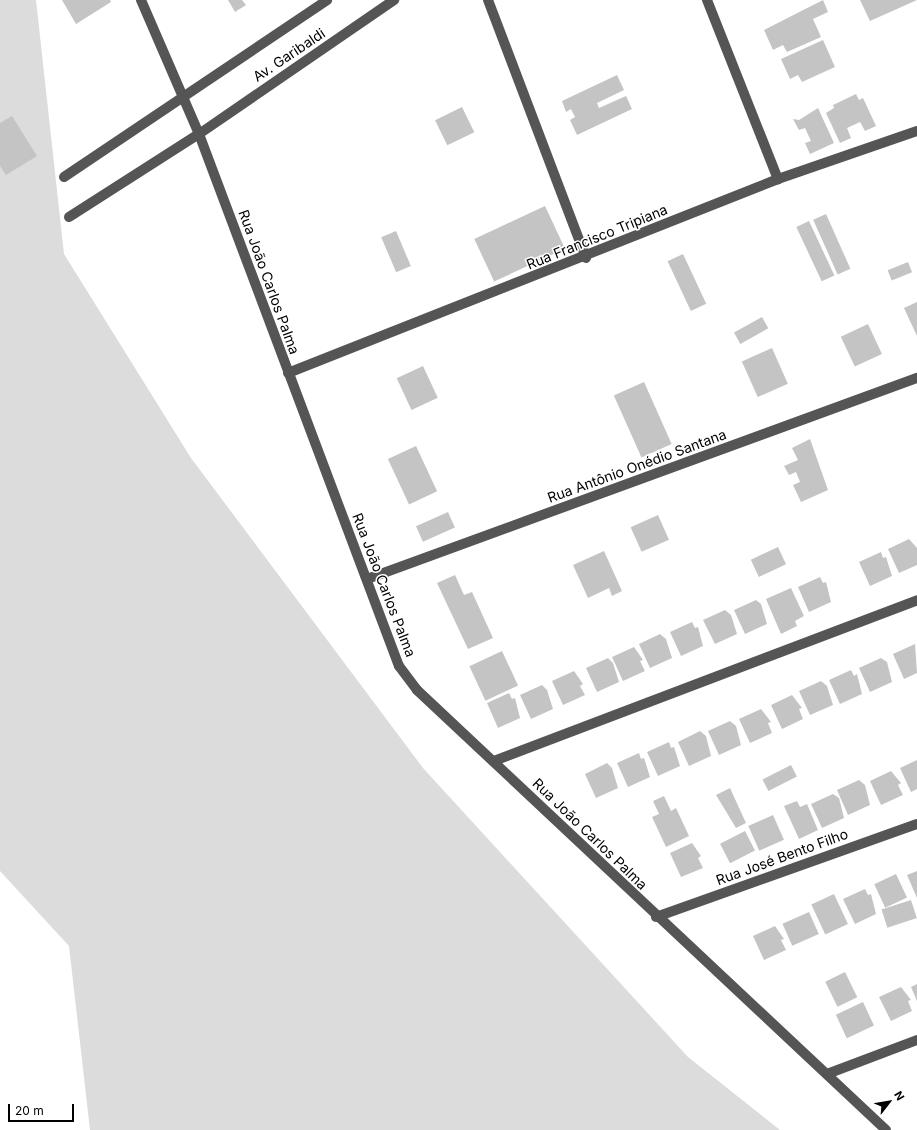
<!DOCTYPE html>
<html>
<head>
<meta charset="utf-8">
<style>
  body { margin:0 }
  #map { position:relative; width:917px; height:1130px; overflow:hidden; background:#fff; font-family:Inter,sans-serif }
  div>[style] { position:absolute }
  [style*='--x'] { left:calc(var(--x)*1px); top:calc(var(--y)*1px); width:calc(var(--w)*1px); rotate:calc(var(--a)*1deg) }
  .green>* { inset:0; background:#dcdcdc }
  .building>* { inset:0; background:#c4c4c4; transform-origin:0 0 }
  .minor>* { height:10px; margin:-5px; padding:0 5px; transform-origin:5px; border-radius:5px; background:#555 }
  span { translate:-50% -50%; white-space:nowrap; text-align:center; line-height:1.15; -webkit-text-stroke:3px #fff; paint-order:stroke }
  .street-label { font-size:14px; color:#000 }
  .north { position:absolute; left:869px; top:1082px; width:40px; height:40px; -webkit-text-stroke:3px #fff; paint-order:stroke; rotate:59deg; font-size:11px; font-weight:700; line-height:16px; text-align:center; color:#000 }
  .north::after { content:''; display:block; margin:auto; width:14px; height:18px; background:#000; clip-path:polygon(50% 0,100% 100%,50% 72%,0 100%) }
  .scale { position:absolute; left:8px; top:1104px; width:66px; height:18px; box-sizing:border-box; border:2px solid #000; border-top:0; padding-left:5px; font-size:12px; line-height:14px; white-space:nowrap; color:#000; -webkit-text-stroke:3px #fff; paint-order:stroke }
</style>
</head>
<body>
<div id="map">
  <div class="green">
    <div style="clip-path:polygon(0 0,36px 0,64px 254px,191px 458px,423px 768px,688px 1057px,780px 1130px,90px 1130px,69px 946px,0 871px)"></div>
  </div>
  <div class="building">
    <div style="clip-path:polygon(62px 0,110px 0,111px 2px,76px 24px)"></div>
    <div style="clip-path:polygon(228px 0,242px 0,246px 5px,235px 12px)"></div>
    <div style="clip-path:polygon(823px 0,828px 12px,813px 19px,821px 37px,787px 52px,783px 45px,773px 50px,764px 30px)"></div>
    <div style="clip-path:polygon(860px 0,917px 0,870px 21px)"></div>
    <div style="clip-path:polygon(823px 40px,835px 67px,802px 82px,798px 75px,790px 79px,781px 59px)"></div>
    <div style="clip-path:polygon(617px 75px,624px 90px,597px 103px,599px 108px,626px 96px,632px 109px,577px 135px,570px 120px,575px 117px,571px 109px,566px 112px,562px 101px)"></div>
    <div style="clip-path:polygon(856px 94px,859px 100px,863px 98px,876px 126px,865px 131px,860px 122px,847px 128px,851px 138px,840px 143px,826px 113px,834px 108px,833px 105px)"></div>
    <div style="left:462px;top:107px;width:28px;height:30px;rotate:64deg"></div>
    <div style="clip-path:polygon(818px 108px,834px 143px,810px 154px,805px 143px,811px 141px,805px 128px,799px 130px,793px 119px,799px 120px)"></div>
    <div style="clip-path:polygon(12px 116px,37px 156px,6px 175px,0 166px,0 123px)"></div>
    <div style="left:545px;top:206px;width:47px;height:78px;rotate:65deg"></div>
    <div style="left:826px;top:214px;width:60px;height:14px;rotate:66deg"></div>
    <div style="left:809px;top:221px;width:60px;height:14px;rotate:65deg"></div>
    <div style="left:396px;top:231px;width:38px;height:16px;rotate:67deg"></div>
    <div style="left:683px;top:254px;width:55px;height:17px;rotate:65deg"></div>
    <div style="left:908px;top:262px;width:11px;height:22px;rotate:68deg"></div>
    <div style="clip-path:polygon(917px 302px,917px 336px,904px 308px)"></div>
    <div style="left:762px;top:317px;width:13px;height:32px;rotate:61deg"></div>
    <div style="left:868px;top:324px;width:33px;height:30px;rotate:65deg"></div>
    <div style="left:772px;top:348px;width:39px;height:33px;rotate:66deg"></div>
    <div style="left:423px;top:366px;width:35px;height:29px;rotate:65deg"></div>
    <div style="left:644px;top:382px;width:68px;height:33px;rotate:66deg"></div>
    <div style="clip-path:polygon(810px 439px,828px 490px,801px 502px,793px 485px,800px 482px,796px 472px,789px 475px,784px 466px,798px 460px,792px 448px)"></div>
    <div style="left:416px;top:446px;width:50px;height:31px;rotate:65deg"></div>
    <div style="left:448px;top:512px;width:17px;height:35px;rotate:66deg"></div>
    <div style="left:658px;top:515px;width:27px;height:30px;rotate:66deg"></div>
    <div style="clip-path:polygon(909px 539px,917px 548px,917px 565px,899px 573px,888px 549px)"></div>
    <div style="left:778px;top:547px;width:19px;height:30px;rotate:65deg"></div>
    <div style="clip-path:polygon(604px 551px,622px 591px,612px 596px,609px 588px,588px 598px,573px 565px)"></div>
    <div style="clip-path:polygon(881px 552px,883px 558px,886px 557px,892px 576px,870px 586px,859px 562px)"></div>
    <div style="clip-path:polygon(455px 575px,464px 595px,472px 592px,493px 638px,468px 649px,437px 583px)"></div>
    <div style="clip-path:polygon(820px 577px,823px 583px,826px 582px,831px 602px,809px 612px,798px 587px)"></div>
    <div style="clip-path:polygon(791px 588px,804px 616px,795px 621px,797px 626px,781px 634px,766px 599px)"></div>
    <div style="clip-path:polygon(756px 600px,761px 604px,767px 624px,745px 634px,734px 610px)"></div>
    <div style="clip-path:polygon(725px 610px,731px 615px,737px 634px,715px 644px,703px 620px)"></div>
    <div style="clip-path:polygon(692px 622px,695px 628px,698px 627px,703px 646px,681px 656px,670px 632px)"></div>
    <div style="clip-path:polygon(660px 634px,666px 639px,672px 658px,650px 668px,639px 644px)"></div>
    <div style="clip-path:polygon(915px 644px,917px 673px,904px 679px,893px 654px)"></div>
    <div style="clip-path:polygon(634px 647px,643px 660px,640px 661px,645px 671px,623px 681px,612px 657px)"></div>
    <div style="left:502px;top:651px;width:38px;height:36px;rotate:65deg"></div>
    <div style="clip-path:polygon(608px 658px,613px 663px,619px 682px,597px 692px,586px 668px)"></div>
    <div style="clip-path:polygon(881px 658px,887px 662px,892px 682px,870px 692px,859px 668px)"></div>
    <div style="clip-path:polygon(851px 670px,854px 676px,857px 674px,862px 694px,840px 704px,829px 680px)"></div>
    <div style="clip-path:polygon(574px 671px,583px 684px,580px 686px,585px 695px,563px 705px,552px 681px)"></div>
    <div style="clip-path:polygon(821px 681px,827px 686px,833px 705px,810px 715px,799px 691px)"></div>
    <div style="clip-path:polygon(542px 685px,547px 690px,553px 709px,531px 719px,520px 695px)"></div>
    <div style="clip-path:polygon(509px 693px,512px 699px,515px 698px,520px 718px,498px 728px,487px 703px)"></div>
    <div style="clip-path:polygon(792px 695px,802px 708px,799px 709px,803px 719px,782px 729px,771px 705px)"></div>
    <div style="clip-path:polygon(761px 709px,771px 722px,768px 723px,772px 733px,750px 743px,739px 719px)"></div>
    <div style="clip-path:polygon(730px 721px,736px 726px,741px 745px,719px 755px,708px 731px)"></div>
    <div style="clip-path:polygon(700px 731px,706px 736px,711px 756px,689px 766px,678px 742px)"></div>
    <div style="clip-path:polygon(669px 742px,671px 748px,674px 747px,680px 766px,658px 776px,647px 752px)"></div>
    <div style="clip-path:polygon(639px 753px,641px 759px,644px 758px,650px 777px,628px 787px,617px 763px)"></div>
    <div style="clip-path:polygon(917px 760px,917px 789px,911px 792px,900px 768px)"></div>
    <div style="clip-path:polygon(607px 763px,612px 768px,618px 788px,596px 798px,585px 774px)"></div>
    <div style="left:791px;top:765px;width:13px;height:32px;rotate:63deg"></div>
    <div style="clip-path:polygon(891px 771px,901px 783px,898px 785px,903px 795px,881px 805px,870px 781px)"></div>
    <div style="clip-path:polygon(859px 780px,865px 785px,870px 805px,848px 815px,837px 790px)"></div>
    <div style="clip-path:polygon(730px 788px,746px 823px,736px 828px,716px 795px)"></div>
    <div style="clip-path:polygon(833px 794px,839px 798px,844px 818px,822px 828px,811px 804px)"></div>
    <div style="clip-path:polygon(664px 796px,671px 811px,676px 808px,689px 836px,666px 847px,652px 817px,659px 814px,653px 801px)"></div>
    <div style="clip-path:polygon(797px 801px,800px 807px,807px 804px,818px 830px,799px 839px,784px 806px)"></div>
    <div style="left:773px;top:815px;width:27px;height:27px;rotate:66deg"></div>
    <div style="left:745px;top:831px;width:22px;height:28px;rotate:63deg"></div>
    <div style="clip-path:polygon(692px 843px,701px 856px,698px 858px,703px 868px,681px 877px,670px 853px)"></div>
    <div style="clip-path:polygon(917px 871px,917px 898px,907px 875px)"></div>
    <div style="left:896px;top:874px;width:26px;height:24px;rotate:65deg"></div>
    <div style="clip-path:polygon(865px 889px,868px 895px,871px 894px,876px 914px,855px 924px,843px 899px)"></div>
    <div style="left:834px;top:894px;width:33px;height:25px;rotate:65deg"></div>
    <div style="left:911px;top:900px;width:19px;height:31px;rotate:72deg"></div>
    <div style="left:809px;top:912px;width:24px;height:29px;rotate:66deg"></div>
    <div style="clip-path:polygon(775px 926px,784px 939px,781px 940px,786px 950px,764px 960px,753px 936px)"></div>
    <div style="left:845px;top:972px;width:28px;height:22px;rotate:64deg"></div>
    <div style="clip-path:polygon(917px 984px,917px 1001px,911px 987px)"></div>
    <div style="clip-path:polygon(901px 987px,911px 1000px,908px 1001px,912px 1011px,891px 1021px,879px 997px)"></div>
    <div style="left:863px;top:1002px;width:26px;height:30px;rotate:65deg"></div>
  </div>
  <div class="minor">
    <div style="--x:141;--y:0;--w:146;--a:66.6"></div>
    <div style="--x:199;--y:134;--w:568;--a:69.4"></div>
    <div style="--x:399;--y:666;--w:30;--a:53"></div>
    <div style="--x:417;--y:690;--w:643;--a:43.17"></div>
    <div style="--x:488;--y:0;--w:276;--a:69.2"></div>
    <div style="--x:707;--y:0;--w:193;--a:68.4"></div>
    <div style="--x:64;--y:177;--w:317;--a:-33.9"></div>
    <div style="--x:69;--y:217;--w:154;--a:-32.6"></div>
    <div style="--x:199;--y:134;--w:237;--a:-34.5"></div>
    <div style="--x:288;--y:373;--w:527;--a:-21.6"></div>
    <div style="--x:778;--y:179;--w:147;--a:-19.1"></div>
    <div style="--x:367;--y:579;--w:586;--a:-20.08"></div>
    <div style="--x:494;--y:761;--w:453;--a:-20.8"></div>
    <div style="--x:656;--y:917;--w:277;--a:-19.6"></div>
    <div style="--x:827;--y:1074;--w:96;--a:-20.7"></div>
  </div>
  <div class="street-label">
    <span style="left:289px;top:55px;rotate:-34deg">Av. Garibaldi</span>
    <span style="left:597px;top:237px;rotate:-22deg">Rua Francisco Tripiana</span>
    <span style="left:269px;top:282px;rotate:70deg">Rua João Carlos Palma</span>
    <span style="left:637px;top:466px;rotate:-20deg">Rua Antônio Onédio Santana</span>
    <span style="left:384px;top:585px;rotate:69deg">Rua João Carlos Palma</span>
    <span style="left:590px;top:834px;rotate:44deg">Rua João Carlos Palma</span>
    <span style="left:782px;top:857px;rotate:-20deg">Rua José Bento Filho</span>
  </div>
  <div class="north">N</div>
  <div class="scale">20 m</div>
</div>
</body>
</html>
